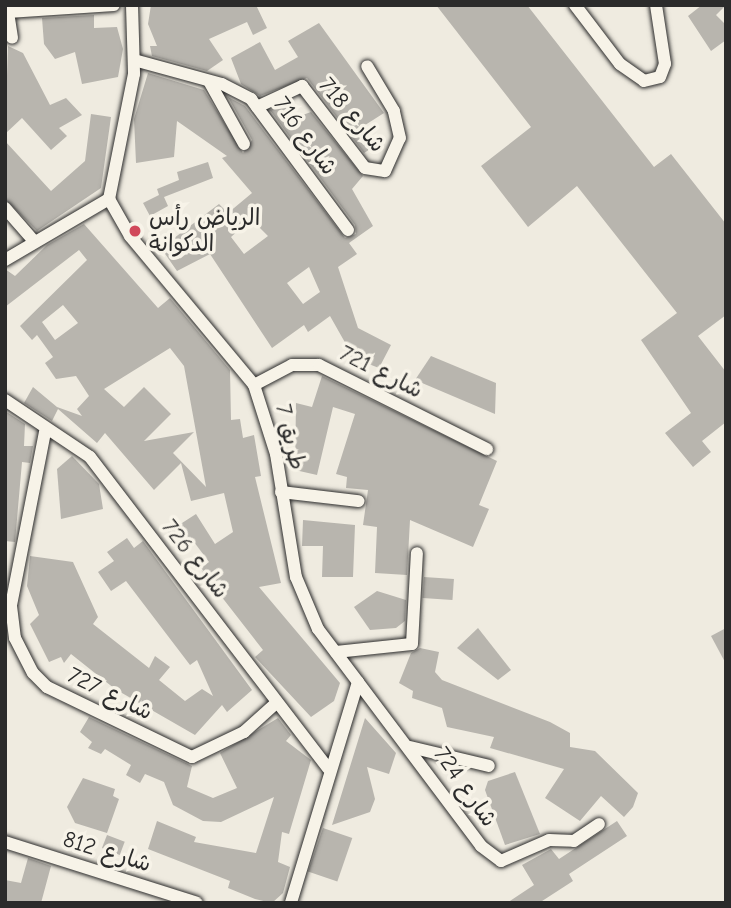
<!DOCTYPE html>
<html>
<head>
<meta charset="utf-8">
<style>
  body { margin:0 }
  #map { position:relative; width:731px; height:908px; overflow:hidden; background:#efebe0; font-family:"Comic Neue","Playpen Sans Arabic",sans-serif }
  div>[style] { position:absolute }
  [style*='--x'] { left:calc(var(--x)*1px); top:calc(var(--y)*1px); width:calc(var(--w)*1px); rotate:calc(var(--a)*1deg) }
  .building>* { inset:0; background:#b8b5ae; transform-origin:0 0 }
  .roads { filter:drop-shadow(0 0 2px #2b2b2b) drop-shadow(0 0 2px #2b2b2b) }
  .street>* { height:12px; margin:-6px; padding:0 6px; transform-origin:6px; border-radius:6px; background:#f7f3e8 }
  .dots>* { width:19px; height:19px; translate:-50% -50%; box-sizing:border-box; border:4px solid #f7f3e8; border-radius:50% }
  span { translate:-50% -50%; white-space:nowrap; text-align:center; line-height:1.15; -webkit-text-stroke:7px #f7f3e8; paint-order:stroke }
  .street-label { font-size:23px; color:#2b2b2b }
  .poi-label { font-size:23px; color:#2b2b2b }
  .left { translate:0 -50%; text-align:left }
  .frame { position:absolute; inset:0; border:7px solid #2b2b2b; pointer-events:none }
</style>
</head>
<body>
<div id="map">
  <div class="building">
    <div style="clip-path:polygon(151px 5px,256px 5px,267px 28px,253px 35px,247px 22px,209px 39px,223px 60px,207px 71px,152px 56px,150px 46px,157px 46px,148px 24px)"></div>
    <div style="clip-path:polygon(436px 5px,527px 5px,654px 167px,671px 154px,726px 224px,726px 315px,698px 336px,726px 372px,726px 422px,702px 441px,711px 452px,693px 467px,665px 433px,691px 413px,641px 340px,677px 313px,577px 186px,528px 227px,481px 166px,531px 127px)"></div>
    <div style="clip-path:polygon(702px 5px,726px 5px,716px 15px,726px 25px,726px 40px,711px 51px,688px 16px)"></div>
    <div style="clip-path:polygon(94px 15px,94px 28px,117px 27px,123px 49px,118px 77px,82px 84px,75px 52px,55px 59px,44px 44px,42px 18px)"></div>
    <div style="clip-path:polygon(319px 23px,384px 113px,362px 127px,375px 146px,364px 153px,307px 78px,260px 96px,241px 84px,231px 58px,260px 42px,275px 70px,298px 57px,288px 41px)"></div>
    <div style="clip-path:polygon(8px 46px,23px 53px,50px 105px,66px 98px,82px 115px,59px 128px,67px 136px,51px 150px,22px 118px,5px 134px)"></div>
    <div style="clip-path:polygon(evenodd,148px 73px,204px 90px,243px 153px,252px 140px,228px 97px,245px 106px,345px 238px,356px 234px,355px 225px,270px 110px,288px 102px,297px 117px,311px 112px,363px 176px,352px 189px,373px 226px,349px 243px,357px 254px,338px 267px,358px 328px,391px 345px,379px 368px,343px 354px,347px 346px,330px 316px,308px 332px,304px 325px,272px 348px,210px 254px,177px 271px,161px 248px,219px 204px,228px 213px,252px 193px,222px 158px,227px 156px,177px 121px,174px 157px,136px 163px,134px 119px,148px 73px,251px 219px,268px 236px,244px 254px,231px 237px,251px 219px,148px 73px,309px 267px,320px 292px,303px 304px,287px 283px,309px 267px)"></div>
    <div style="clip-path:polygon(91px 114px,111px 117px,101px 188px,37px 231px,5px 199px,5px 141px,51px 191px,85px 161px)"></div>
    <div style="clip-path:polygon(208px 162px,213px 178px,164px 197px,168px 206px,150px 216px,143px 203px,159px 195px,157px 189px,179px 180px,177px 172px)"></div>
    <div style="clip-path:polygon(evenodd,84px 224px,158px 308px,170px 298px,230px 370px,231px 420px,240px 419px,243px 438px,254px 435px,261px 476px,255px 477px,281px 583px,259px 587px,340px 683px,334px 701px,311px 717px,255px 657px,263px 650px,200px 569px,209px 562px,194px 542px,181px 551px,168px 532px,196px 514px,215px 544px,233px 532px,224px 493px,191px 501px,181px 463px,154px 490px,105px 433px,97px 443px,58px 409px,52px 421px,24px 403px,33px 387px,57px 407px,82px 416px,77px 409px,89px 396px,76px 376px,56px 379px,45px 363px,53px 357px,37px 335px,32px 340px,20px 326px,87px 260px,79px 250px,5px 307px,5px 269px,15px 276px,47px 245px,84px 224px,63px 305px,78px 323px,55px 340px,42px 322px,63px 305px,84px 224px,170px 348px,184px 366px,206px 487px,173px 453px,194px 432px,144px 441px,171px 414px,144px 387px,124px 407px,104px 389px,170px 348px)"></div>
    <div style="clip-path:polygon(431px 356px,496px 383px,495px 414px,415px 380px)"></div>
    <div style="clip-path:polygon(322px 376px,497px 461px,479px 505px,489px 509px,473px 547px,410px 520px,407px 575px,375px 573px,377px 527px,363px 525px,368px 490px,346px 488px,347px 477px,336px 474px,355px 414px,333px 407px,317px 475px,295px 470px,296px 403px,312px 407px)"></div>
    <div style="clip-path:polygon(5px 411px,25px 424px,24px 446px,33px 446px,30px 463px,22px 462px,15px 542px,5px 541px)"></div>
    <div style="clip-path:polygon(72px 456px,99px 484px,103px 509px,61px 519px,57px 469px)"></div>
    <div style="clip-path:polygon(303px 520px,355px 525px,353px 577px,322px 577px,323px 546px,302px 546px)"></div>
    <div style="clip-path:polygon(127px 538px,134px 548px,143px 541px,252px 690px,227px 712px,222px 705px,195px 735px,115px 689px,71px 654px,64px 663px,61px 657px,49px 662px,30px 624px,39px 615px,27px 586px,30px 556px,73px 562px,98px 617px,93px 624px,149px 668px,155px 656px,170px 667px,159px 680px,185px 701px,202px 689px,213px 696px,197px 660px,190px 665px,126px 581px,111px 591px,98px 572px,114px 561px,107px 552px)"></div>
    <div style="left:424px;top:577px;width:30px;height:21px;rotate:4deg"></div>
    <div style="clip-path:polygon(377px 591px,406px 600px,405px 621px,396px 628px,370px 630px,354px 607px)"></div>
    <div style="clip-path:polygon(478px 628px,511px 670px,498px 680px,457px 648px)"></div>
    <div style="clip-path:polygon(726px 628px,726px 664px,711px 636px)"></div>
    <div style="clip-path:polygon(420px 648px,439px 652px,435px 672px,442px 680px,550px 722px,570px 733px,570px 747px,595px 751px,638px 793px,633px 807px,624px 817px,601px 796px,580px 821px,545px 798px,564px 769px,490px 748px,494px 737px,447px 727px,442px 708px,412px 698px,413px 691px,399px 683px,411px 653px)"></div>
    <div style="clip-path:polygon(89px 717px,192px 766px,187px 787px,213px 798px,237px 788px,220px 753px,278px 718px,291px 735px,286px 741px,311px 760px,289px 834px,282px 832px,278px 862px,290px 867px,283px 893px,272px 903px,255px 899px,228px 888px,230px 881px,148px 849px,157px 821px,196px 837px,194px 842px,256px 853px,274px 797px,221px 822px,203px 821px,173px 805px,164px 782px,145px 774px,140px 783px,126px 775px,131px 765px,105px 749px,101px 754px,88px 748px,92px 742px,80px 732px)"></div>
    <div style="clip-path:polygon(365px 718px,396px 753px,389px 774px,367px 767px,375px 799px,370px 812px,332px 825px)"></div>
    <div style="clip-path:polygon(515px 772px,540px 834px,505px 845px,485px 790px,488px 781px)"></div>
    <div style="clip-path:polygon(83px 778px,115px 789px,113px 796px,119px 799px,107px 833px,75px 823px,67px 807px)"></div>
    <div style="clip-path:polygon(617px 821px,627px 836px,569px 874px,573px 881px,539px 903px,507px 903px,534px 885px,522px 865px,551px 849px,559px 859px)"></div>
    <div style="left:323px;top:828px;width:31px;height:46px;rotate:19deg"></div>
    <div style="left:107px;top:835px;width:19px;height:14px;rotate:21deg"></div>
    <div style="clip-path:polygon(28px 858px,51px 866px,41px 903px,5px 903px,5px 880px,21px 883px)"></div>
  </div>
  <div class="roads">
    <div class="street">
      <div style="--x:132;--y:5;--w:69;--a:88.3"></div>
      <div style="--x:134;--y:74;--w:127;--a:101.3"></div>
      <div style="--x:109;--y:199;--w:43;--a:60.4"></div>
      <div style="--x:130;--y:236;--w:194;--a:50.2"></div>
      <div style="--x:254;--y:385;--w:72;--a:72.3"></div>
      <div style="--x:276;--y:454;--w:125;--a:80.8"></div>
      <div style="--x:296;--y:577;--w:56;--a:67.1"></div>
      <div style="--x:318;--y:629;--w:66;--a:53"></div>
      <div style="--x:358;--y:682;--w:231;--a:106.9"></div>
      <div style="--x:575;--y:5;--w:74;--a:52.7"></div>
      <div style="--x:620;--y:64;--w:29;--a:35"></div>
      <div style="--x:644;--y:81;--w:16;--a:-14"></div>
      <div style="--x:660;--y:77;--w:14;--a:-69"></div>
      <div style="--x:665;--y:64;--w:60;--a:-98.7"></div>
      <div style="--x:7;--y:6;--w:32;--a:81"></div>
      <div style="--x:8;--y:12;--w:106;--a:-3.8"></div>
      <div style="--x:134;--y:60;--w:91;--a:15.3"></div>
      <div style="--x:222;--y:84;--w:33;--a:27"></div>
      <div style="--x:251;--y:99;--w:163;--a:53.5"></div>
      <div style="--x:209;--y:81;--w:72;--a:60.9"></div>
      <div style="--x:257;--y:107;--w:50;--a:-25"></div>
      <div style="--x:302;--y:86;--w:103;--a:52.5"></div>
      <div style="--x:365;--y:168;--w:20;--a:9"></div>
      <div style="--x:385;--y:171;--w:36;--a:-66"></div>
      <div style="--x:400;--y:138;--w:28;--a:-103"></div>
      <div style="--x:394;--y:111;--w:52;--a:-121"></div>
      <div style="--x:5;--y:208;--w:43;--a:48.8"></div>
      <div style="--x:5;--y:260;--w:121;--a:-30.4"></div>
      <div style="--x:254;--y:385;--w:43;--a:-27.8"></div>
      <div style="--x:292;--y:365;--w:27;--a:0"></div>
      <div style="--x:319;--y:365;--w:188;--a:26.6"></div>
      <div style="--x:5;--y:400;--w:102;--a:33.8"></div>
      <div style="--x:90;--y:457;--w:392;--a:52.6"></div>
      <div style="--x:45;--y:432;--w:177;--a:101.1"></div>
      <div style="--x:11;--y:606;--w:32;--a:83"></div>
      <div style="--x:15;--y:638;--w:39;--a:63"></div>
      <div style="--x:33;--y:673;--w:20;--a:45"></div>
      <div style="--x:47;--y:687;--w:161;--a:25.8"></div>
      <div style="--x:192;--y:757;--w:58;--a:-25.7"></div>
      <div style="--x:244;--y:732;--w:42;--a:-42.1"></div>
      <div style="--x:281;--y:492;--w:78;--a:6.7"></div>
      <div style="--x:336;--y:652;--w:76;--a:-6"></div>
      <div style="--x:412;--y:644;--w:91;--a:-86.9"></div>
      <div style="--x:358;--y:682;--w:205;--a:53.1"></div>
      <div style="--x:481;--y:846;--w:25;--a:37"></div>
      <div style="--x:501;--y:861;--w:52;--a:-23.6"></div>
      <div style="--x:549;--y:840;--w:25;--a:2"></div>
      <div style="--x:574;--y:841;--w:30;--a:-34"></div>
      <div style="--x:410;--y:747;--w:81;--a:13.5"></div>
      <div style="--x:5;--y:842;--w:201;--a:17.6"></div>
    </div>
  </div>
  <div class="dots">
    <div style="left:135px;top:231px;background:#d1495b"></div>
  </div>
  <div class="street-label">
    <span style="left:352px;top:115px;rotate:50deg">شارع 718</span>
    <span style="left:305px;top:136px;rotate:54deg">شارع 716</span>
    <span style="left:381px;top:372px;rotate:27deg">شارع 721</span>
    <span style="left:290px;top:437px;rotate:77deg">7 طريق</span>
    <span style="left:195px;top:559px;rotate:52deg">شارع 726</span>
    <span style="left:110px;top:694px;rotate:26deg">شارع 727</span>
    <span style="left:465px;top:787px;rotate:55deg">شارع 724</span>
    <span style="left:107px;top:852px;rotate:17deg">شارع 812</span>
  </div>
  <div class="poi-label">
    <span class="left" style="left:149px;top:231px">الرياض رأس<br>الدكوانة</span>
  </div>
  <div class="frame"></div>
</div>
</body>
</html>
